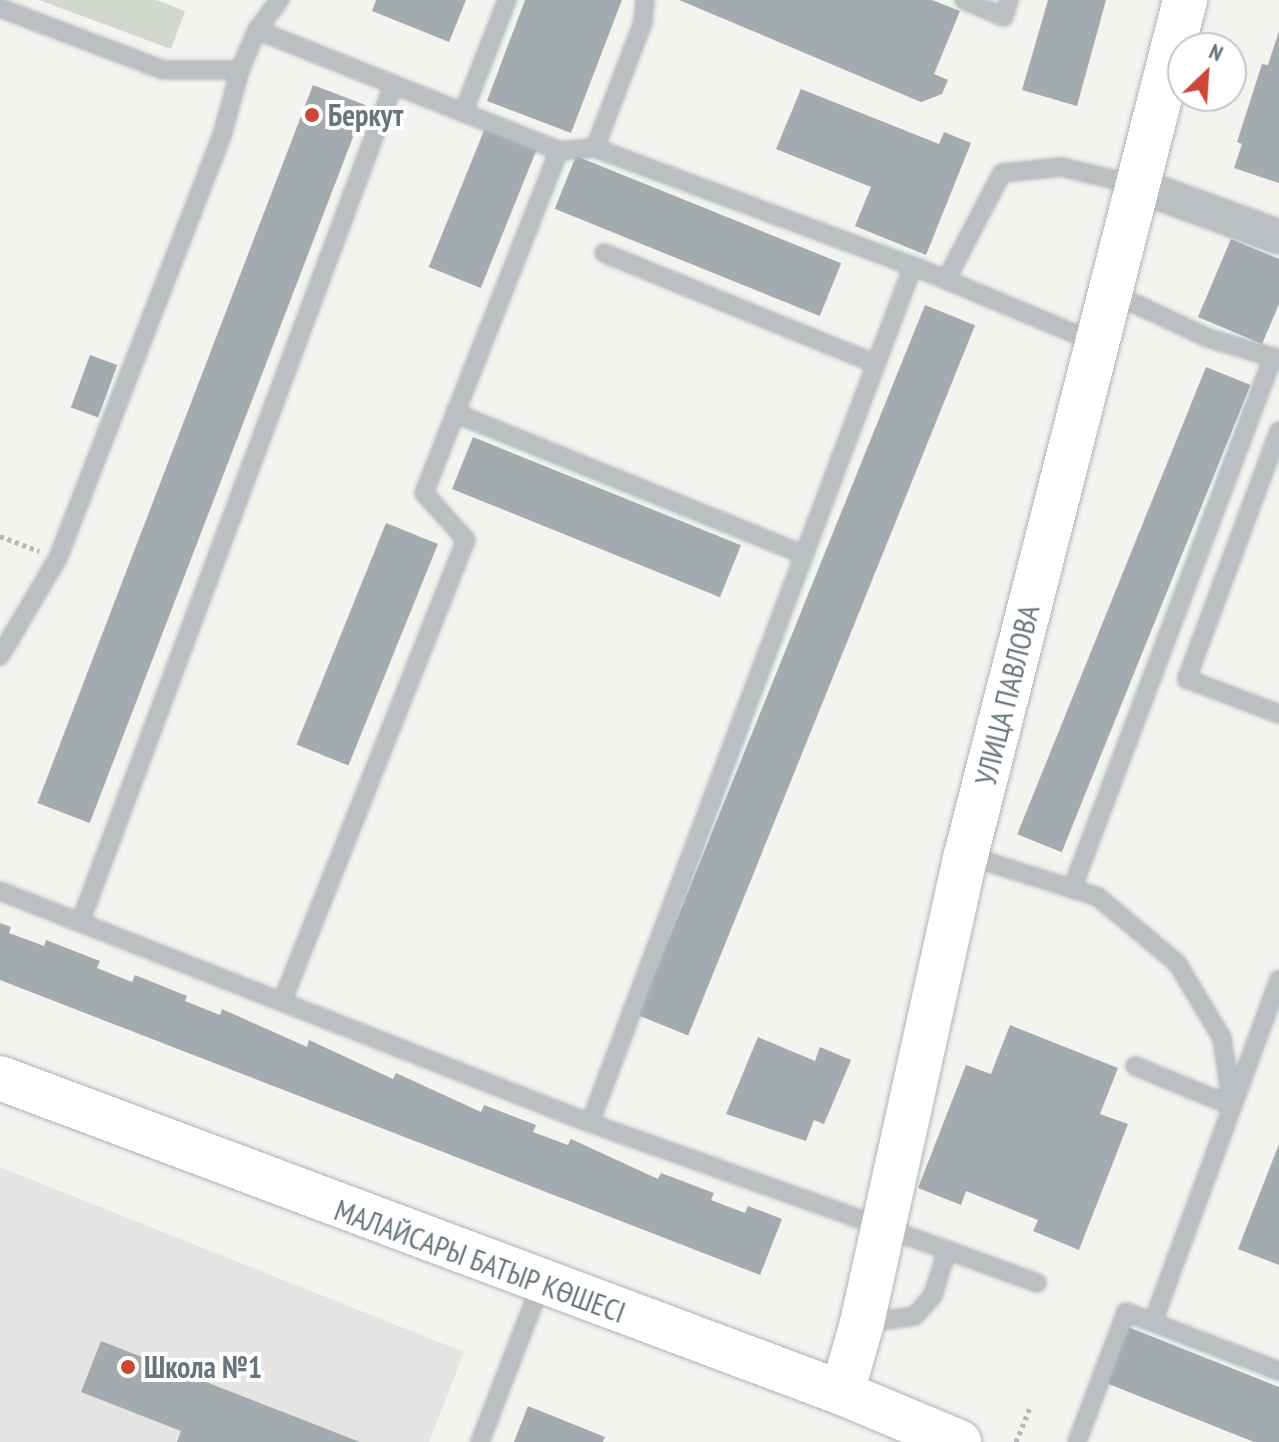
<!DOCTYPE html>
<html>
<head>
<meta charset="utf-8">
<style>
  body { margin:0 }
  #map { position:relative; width:1279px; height:1442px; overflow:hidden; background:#f3f3f0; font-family:"PT Sans Narrow",sans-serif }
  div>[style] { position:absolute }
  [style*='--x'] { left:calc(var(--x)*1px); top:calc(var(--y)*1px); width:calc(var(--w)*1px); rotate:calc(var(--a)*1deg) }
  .built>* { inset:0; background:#e4e4e3 }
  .green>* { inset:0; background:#d3d8cf }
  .building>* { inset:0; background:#a3abae; transform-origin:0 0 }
  .path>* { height:5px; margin-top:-2.5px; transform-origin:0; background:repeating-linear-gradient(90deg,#b5b8ba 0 4px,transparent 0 8px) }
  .roads { filter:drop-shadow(0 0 2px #aeb3b6) drop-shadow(0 0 2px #aeb3b6) }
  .lane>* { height:16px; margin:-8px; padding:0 8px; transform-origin:8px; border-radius:8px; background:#bbbfc1 }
  .street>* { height:32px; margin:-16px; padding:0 16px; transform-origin:16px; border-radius:16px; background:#bbbfc1 }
  .secondary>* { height:44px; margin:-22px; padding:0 22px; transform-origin:22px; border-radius:22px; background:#fff }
  .dots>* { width:22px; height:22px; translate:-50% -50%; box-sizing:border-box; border:4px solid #fff; border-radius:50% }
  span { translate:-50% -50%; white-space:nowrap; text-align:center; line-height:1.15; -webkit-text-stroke:8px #fff; paint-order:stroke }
  .poi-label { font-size:30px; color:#66767d; font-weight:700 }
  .left { translate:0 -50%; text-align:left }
  .street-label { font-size:30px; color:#66767d }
  .north { position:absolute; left:1167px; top:32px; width:80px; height:80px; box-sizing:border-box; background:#fff; border:2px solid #c2c8cb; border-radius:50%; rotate:25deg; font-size:22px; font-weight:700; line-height:32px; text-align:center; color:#66767d }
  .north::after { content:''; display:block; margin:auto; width:28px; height:36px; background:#cd4736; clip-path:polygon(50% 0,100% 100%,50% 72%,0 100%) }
</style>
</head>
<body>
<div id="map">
  <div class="built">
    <div style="clip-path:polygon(0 1167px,464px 1352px,429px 1442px,0 1442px)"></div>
  </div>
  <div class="green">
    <div style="clip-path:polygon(39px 0,156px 0,185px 11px,171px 49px)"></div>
  </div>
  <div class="building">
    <div style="clip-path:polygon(376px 0,466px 0,449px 42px,372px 11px)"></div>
    <div style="clip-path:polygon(525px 0,622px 0,571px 133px,487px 101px)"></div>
    <div style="clip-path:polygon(679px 0,932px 0,960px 11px,934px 74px,948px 80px,942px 94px,921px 102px)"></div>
    <div style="clip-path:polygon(1048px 0,1106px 0,1077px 106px,1022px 90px)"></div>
    <div style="clip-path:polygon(1279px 31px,1279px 183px,1234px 168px,1242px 144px,1237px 142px,1262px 64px,1268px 65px)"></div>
    <div style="left:313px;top:85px;width:56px;height:769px;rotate:21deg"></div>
    <div style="clip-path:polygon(801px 89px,939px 144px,944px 132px,971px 143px,926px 255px,855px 226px,871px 187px,776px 149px)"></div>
    <div style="left:485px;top:128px;width:56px;height:150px;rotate:22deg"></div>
    <div style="left:576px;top:156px;width:286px;height:57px;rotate:22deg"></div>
    <div style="clip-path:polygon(1231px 239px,1279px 259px,1279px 304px,1262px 344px,1198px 317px)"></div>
    <div style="left:925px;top:305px;width:54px;height:766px;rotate:22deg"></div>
    <div style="left:90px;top:355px;width:29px;height:56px;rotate:20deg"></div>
    <div style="left:1206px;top:367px;width:48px;height:504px;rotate:22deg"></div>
    <div style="left:473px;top:437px;width:289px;height:56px;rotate:22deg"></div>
    <div style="left:386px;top:523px;width:56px;height:239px;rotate:22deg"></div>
    <div style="clip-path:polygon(0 923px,11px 927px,9px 933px,44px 946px,46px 940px,100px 961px,97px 968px,132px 982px,135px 975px,187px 996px,185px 1001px,220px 1015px,222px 1009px,307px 1047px,309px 1040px,393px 1079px,396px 1073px,481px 1112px,484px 1105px,536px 1125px,533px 1132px,568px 1145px,571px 1139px,658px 1179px,661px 1173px,714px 1193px,711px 1200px,745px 1213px,748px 1206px,782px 1219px,760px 1275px,0 980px)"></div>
    <div style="clip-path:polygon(1010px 1025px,1118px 1068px,1100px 1114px,1128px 1124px,1079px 1250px,1033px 1231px,1038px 1220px,966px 1191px,961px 1205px,918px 1188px,966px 1065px,991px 1074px)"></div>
    <div style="clip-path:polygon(758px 1037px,815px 1061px,820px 1047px,851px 1060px,824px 1124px,814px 1120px,806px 1141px,726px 1114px)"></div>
    <div style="clip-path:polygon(1279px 1144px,1279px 1265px,1238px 1249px)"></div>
    <div style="clip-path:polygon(1128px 1327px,1279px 1387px,1279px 1442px,1254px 1442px,1106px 1383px)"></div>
    <div style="clip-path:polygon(101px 1341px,360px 1442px,177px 1442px,181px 1431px,81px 1392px)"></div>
    <div style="clip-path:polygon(528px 1406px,605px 1437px,603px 1442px,514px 1442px)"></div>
  </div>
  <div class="path">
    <div style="--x:0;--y:536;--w:42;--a:21"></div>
    <div style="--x:1016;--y:1442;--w:37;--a:-68"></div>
  </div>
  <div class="roads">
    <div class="lane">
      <div style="--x:964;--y:0;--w:43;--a:23"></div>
      <div style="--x:1004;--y:17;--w:18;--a:-74"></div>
      <div style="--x:0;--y:8;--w:174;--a:20.8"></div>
      <div style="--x:163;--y:70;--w:77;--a:0"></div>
      <div style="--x:257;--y:30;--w:325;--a:21.8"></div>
      <div style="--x:559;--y:151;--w:36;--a:-5"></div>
      <div style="--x:595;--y:148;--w:339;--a:20.4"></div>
      <div style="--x:913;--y:266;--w:197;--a:22.7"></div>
      <div style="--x:463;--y:113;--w:121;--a:-68.7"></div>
      <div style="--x:595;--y:148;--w:135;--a:-69.1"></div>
      <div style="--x:643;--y:22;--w:22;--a:-85"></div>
      <div style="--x:604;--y:253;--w:294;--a:22.2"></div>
      <div style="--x:946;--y:280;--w:121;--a:-62.4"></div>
      <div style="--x:1002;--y:173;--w:60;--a:-5.7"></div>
      <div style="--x:1062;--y:167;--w:76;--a:13.7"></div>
      <div style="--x:1112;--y:293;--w:106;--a:25.1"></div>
      <div style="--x:1208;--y:338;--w:74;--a:16.5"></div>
      <div style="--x:455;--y:413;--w:377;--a:22.1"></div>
      <div style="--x:1279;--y:431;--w:265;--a:110.4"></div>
      <div style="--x:1187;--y:679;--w:98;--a:20.8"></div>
      <div style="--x:0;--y:656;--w:114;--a:-59.4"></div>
      <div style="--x:58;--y:558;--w:454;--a:-68.8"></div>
      <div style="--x:222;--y:135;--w:67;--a:-74.5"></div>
      <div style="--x:240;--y:70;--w:43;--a:-67"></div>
      <div style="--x:257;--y:30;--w:38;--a:-53"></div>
      <div style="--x:969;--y:856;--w:135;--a:17.6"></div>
      <div style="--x:1098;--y:897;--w:103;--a:39.9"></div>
      <div style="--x:1177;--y:963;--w:87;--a:59"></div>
      <div style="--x:1222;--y:1038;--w:69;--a:81.6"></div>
      <div style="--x:1072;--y:889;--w:569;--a:-69.3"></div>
      <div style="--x:0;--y:891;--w:634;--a:21.47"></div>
      <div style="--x:590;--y:1123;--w:379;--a:19.6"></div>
      <div style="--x:80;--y:923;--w:894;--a:-69.5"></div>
      <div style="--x:282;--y:1002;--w:497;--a:-68.3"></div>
      <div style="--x:466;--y:540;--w:63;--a:-131.8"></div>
      <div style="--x:424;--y:493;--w:368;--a:-68.5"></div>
      <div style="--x:1135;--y:1066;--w:105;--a:22.4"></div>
      <div style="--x:590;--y:1123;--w:916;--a:-69.35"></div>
      <div style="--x:1153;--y:1322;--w:365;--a:-69.8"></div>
      <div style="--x:864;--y:1323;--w:51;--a:-7.8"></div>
      <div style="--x:915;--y:1316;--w:28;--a:-49"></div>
      <div style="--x:933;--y:1295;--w:47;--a:-72.7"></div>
      <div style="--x:947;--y:1250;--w:96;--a:20.1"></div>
      <div style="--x:480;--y:1442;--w:169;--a:-68.9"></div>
      <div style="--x:1077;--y:1442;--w:139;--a:-69.3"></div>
      <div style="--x:1126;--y:1312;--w:164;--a:21.1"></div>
    </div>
    <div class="street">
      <div style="--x:1137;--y:185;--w:151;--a:20.1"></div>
    </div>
    <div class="secondary">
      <div style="--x:0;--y:1078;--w:899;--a:20.51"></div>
      <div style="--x:842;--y:1393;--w:127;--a:22.7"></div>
      <div style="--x:842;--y:1393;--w:73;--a:-74.1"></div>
      <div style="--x:862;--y:1323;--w:479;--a:-77.5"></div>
      <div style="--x:966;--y:855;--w:883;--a:-75.63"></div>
    </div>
  </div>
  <div class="dots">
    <div style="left:312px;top:115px;background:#cd4736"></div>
    <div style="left:128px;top:1367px;background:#cd4736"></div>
  </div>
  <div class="poi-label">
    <span class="left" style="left:328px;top:115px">Беркут</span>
    <span class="left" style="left:144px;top:1367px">Школа №1</span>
  </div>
  <div class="street-label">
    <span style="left:1007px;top:695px;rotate:-76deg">УЛИЦА ПАВЛОВА</span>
    <span style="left:480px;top:1261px;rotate:20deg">МАЛАЙСАРЫ БАТЫР КӨШЕСІ</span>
  </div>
  <div class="north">N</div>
</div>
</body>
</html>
